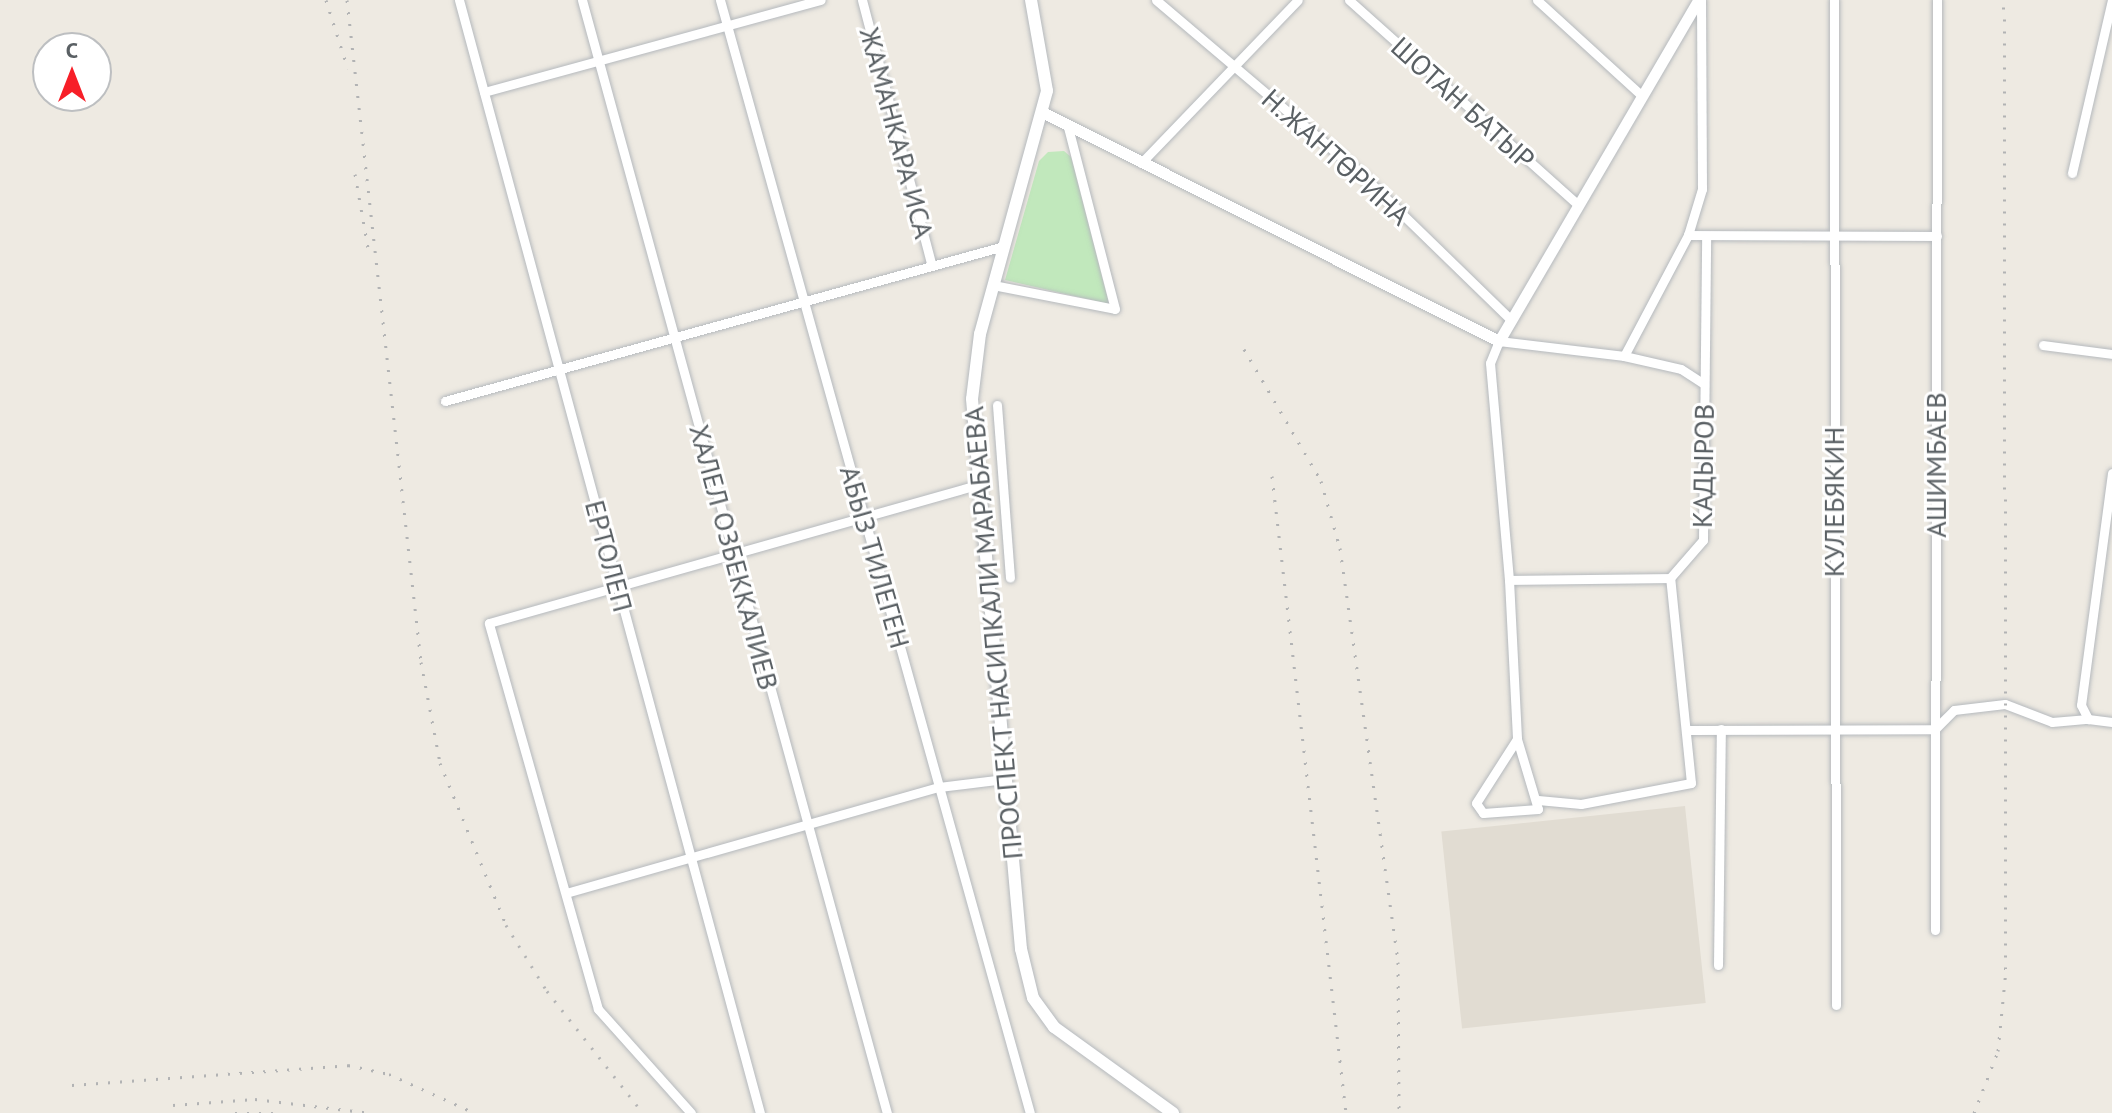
<!DOCTYPE html>
<html>
<head>
<meta charset="utf-8">
<style>
  body { margin:0 }
  #map { position:relative; width:2112px; height:1113px; overflow:hidden; background:#eeeae2; font-family:"PT Sans",sans-serif }
  div>[style] { position:absolute }
  [style*='--x'] { left:calc(var(--x)*1px); top:calc(var(--y)*1px); width:calc(var(--w)*1px); rotate:calc(var(--a)*1deg) }
  .education>* { inset:0; background:#e1dcd2; transform-origin:0 0 }
  .green>* { inset:0; background:#c1e8bc }
  .roads { filter:drop-shadow(0 0 2px #b5b9bd) drop-shadow(0 0 2px #b5b9bd) }
  .minor>* { height:9px; margin:-4.5px; padding:0 4.5px; transform-origin:4.5px; border-radius:4.5px; background:#fff }
  .tertiary>* { height:11px; margin:-5.5px; padding:0 5.5px; transform-origin:5.5px; border-radius:5.5px; background:#fff }
  .secondary>* { height:12px; margin:-6px; padding:0 6px; transform-origin:6px; border-radius:6px; background:#fff }
  .rail>* { height:3px; margin-top:-1.5px; transform-origin:0; background:repeating-linear-gradient(90deg,#b2b3b4 0 2px,transparent 0 12px) }
  span { translate:-50% -50%; white-space:nowrap; text-align:center; line-height:1.15; -webkit-text-stroke:6px #fff; paint-order:stroke }
  .street-label { font-size:28px; color:#5a6064 }
  .north { position:absolute; left:32px; top:32px; width:80px; height:80px; box-sizing:border-box; background:#fff; border:2px solid #bdbfc1; border-radius:50%; rotate:0deg; font-size:22px; font-weight:700; line-height:32px; text-align:center; color:#5a6064 }
  .north::after { content:''; display:block; margin:auto; width:28px; height:36px; background:#f71f28; clip-path:polygon(50% 0,100% 100%,50% 72%,0 100%) }
</style>
</head>
<body>
<div id="map">
  <div class="education">
    <div style="left:1685px;top:806px;width:198px;height:245px;rotate:84deg"></div>
  </div>
  <div class="green">
    <div style="clip-path:polygon(1064px 151px,1071px 157px,1109px 304px,1005px 280px,1039px 161px,1048px 152px)"></div>
  </div>
  <div class="roads">
    <div class="minor">
      <div style="--x:459;--y:0;--w:1153;--a:74.87"></div>
      <div style="--x:582;--y:0;--w:1154;--a:74.68"></div>
      <div style="--x:720;--y:0;--w:1155;--a:74.44"></div>
      <div style="--x:862;--y:0;--w:275;--a:75.3"></div>
      <div style="--x:1156;--y:0;--w:270;--a:40.3"></div>
      <div style="--x:1362;--y:175;--w:208;--a:44.2"></div>
      <div style="--x:1349;--y:0;--w:307;--a:41.8"></div>
      <div style="--x:1537;--y:0;--w:142;--a:42.4"></div>
      <div style="--x:1834;--y:0;--w:1005;--a:89.89"></div>
      <div style="--x:484;--y:92;--w:349;--a:-15.3"></div>
      <div style="--x:1141;--y:163;--w:226;--a:-46.1"></div>
      <div style="--x:2072;--y:173;--w:178;--a:-77"></div>
      <div style="--x:1688;--y:235;--w:249;--a:0.2"></div>
      <div style="--x:993;--y:285;--w:124;--a:11.1"></div>
      <div style="--x:1115;--y:309;--w:188;--a:-104.5"></div>
      <div style="--x:2043;--y:345;--w:70;--a:7.4"></div>
      <div style="--x:1624;--y:356;--w:58;--a:12.8"></div>
      <div style="--x:1681;--y:369;--w:27;--a:33"></div>
      <div style="--x:445;--y:401;--w:580;--a:-15.5"></div>
      <div style="--x:997;--y:405;--w:173;--a:85.7"></div>
      <div style="--x:2112;--y:473;--w:234;--a:97.6"></div>
      <div style="--x:2081;--y:705;--w:16;--a:63"></div>
      <div style="--x:2088;--y:719;--w:24;--a:7"></div>
      <div style="--x:1670;--y:578;--w:161;--a:179.3"></div>
      <div style="--x:1509;--y:580;--w:218;--a:-95"></div>
      <div style="--x:1490;--y:363;--w:24;--a:-68"></div>
      <div style="--x:1499;--y:341;--w:126;--a:6.8"></div>
      <div style="--x:1624;--y:356;--w:137;--a:-62.1"></div>
      <div style="--x:1688;--y:235;--w:48;--a:-73.1"></div>
      <div style="--x:1702;--y:189;--w:189;--a:-90.3"></div>
      <div style="--x:1509;--y:580;--w:159;--a:87.1"></div>
      <div style="--x:1517;--y:739;--w:73;--a:73.3"></div>
      <div style="--x:1538;--y:809;--w:55;--a:175.8"></div>
      <div style="--x:1483;--y:813;--w:12;--a:-125"></div>
      <div style="--x:1476;--y:803;--w:76;--a:-57.4"></div>
      <div style="--x:1690;--y:730;--w:245;--a:-0.2"></div>
      <div style="--x:1935;--y:729;--w:27;--a:-45"></div>
      <div style="--x:1954;--y:710;--w:51;--a:-6.7"></div>
      <div style="--x:2005;--y:704;--w:50;--a:21"></div>
      <div style="--x:2052;--y:722;--w:36;--a:-5"></div>
      <div style="--x:1538;--y:800;--w:43;--a:5.3"></div>
      <div style="--x:1581;--y:804;--w:112;--a:-10.8"></div>
      <div style="--x:1691;--y:783;--w:206;--a:-95.8"></div>
      <div style="--x:1670;--y:578;--w:50;--a:-49"></div>
      <div style="--x:1703;--y:540;--w:304;--a:-89.4"></div>
      <div style="--x:566;--y:893;--w:388;--a:-15.9"></div>
      <div style="--x:939;--y:787;--w:66;--a:-6.9"></div>
      <div style="--x:1935;--y:930;--w:930;--a:-89.88"></div>
      <div style="--x:1718;--y:965;--w:236;--a:-89.3"></div>
      <div style="--x:691;--y:1113;--w:140;--a:-131.8"></div>
      <div style="--x:598;--y:1009;--w:401;--a:-105.8"></div>
      <div style="--x:489;--y:623;--w:507;--a:-15.79"></div>
    </div>
    <div class="tertiary">
      <div style="--x:1042;--y:112;--w:511;--a:26.62"></div>
      <div style="--x:1499;--y:341;--w:395;--a:-59.7"></div>
    </div>
    <div class="secondary">
      <div style="--x:1031;--y:0;--w:92;--a:80"></div>
      <div style="--x:1047;--y:91;--w:252;--a:105.4"></div>
      <div style="--x:980;--y:334;--w:65;--a:97"></div>
      <div style="--x:972;--y:399;--w:552;--a:84.91"></div>
      <div style="--x:1021;--y:949;--w:50;--a:76.2"></div>
      <div style="--x:1033;--y:998;--w:36;--a:54"></div>
      <div style="--x:1054;--y:1027;--w:147;--a:35.9"></div>
    </div>
  </div>
  <div class="rail">
    <div style="--x:326;--y:0;--w:72;--a:72.3"></div>
    <div style="--x:347;--y:0;--w:666;--a:83.62"></div>
    <div style="--x:421;--y:662;--w:103;--a:79.3"></div>
    <div style="--x:440;--y:763;--w:175;--a:67.8"></div>
    <div style="--x:506;--y:925;--w:78;--a:58.2"></div>
    <div style="--x:547;--y:991;--w:155;--a:51.8"></div>
    <div style="--x:355;--y:174;--w:75;--a:80"></div>
    <div style="--x:1244;--y:349;--w:153;--a:59.7"></div>
    <div style="--x:1321;--y:481;--w:70;--a:74.2"></div>
    <div style="--x:1340;--y:548;--w:418;--a:82"></div>
    <div style="--x:1398;--y:962;--w:151;--a:89.6"></div>
    <div style="--x:1272;--y:476;--w:641;--a:83.37"></div>
    <div style="--x:72;--y:1085;--w:277;--a:-4.1"></div>
    <div style="--x:348;--y:1065;--w:42;--a:12.4"></div>
    <div style="--x:389;--y:1074;--w:94;--a:24.4"></div>
    <div style="--x:173;--y:1105;--w:82;--a:-4.2"></div>
    <div style="--x:255;--y:1099;--w:117;--a:6.9"></div>
    <div style="--x:235;--y:1113;--w:44;--a:0"></div>
    <div style="--x:1974;--y:1113;--w:66;--a:-68.8"></div>
    <div style="--x:1998;--y:1051;--w:82;--a:-84.4"></div>
    <div style="--x:2006;--y:969;--w:969;--a:-90.12"></div>
  </div>
  <div class="street-label">
    <span style="left:1463px;top:103px;rotate:42deg">ШОТАН БАТЫР</span>
    <span style="left:897px;top:133px;rotate:75deg">ЖАМАНКАРА ИСА</span>
    <span style="left:1336px;top:157px;rotate:42deg">Н.ЖАНТӨРИНА</span>
    <span style="left:1936px;top:465px;rotate:-90deg">АШИМБАЕВ</span>
    <span style="left:1703px;top:466px;rotate:-89deg">КАДЫРОВ</span>
    <span style="left:1834px;top:502px;rotate:-90deg">КУЛЕБЯКИН</span>
    <span style="left:609px;top:556px;rotate:75deg">ЕРТОЛЕП</span>
    <span style="left:734px;top:557px;rotate:75deg">ХАЛЕЛ ОЗБЕККАЛИЕВ</span>
    <span style="left:875px;top:557px;rotate:74deg">АБЫЗ ТИЛЕГЕН</span>
    <span style="left:993px;top:633px;rotate:-95deg">ПРОСПЕКТ НАСИПКАЛИ МАРАБАЕВА</span>
  </div>
  <div class="north">С</div>
</div>
</body>
</html>
